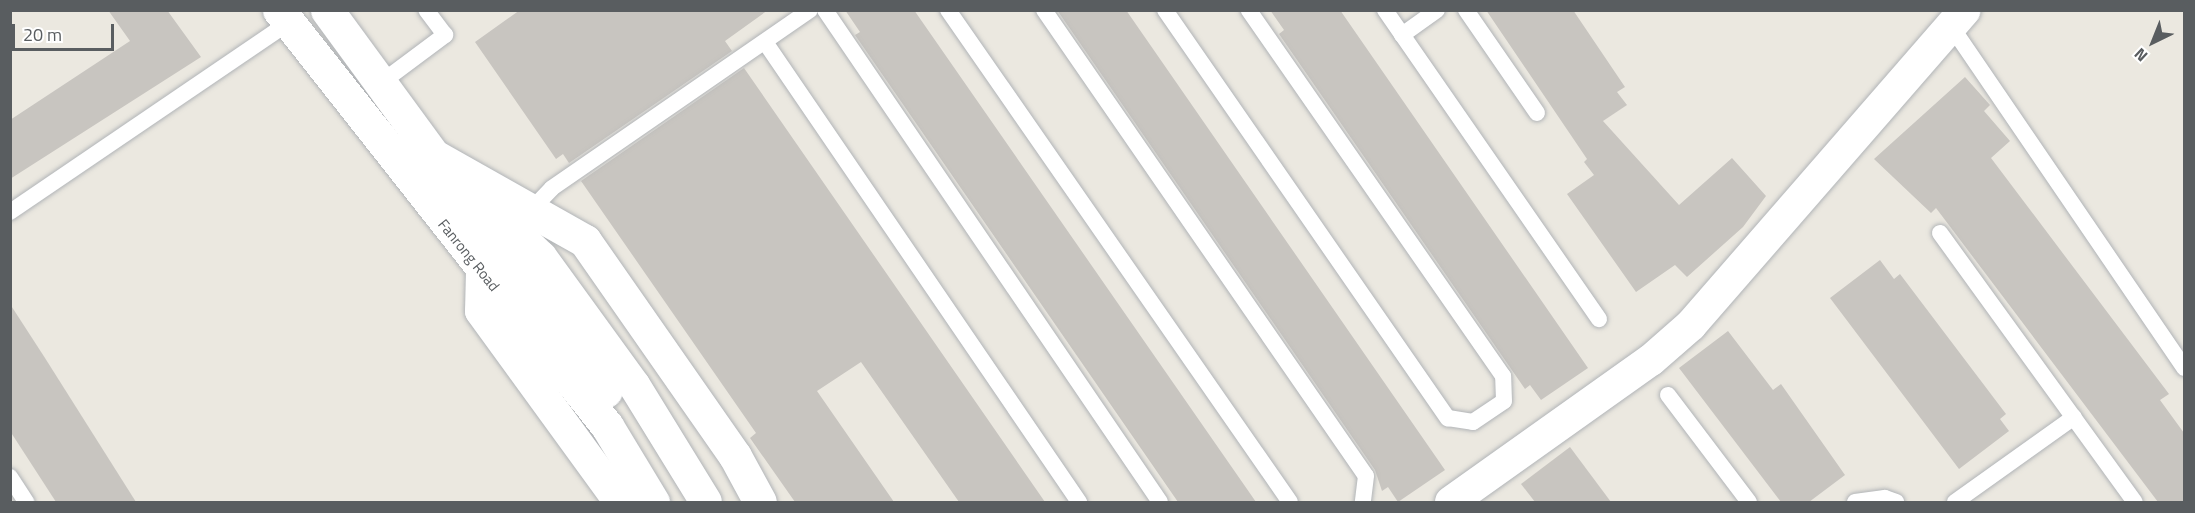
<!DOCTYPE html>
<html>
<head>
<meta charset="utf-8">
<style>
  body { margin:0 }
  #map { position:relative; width:2195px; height:513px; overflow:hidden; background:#ebe8e0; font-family:"Titillium Web",sans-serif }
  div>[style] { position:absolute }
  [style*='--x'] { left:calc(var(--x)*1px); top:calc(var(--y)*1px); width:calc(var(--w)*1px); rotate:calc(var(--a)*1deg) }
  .building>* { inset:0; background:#c8c5c0 }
  .roads { filter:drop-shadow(0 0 2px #b1b4b7) drop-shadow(0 0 2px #b1b4b7) }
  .service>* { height:16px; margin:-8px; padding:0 8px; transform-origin:8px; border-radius:8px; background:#fff }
  .minor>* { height:32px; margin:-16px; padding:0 16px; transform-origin:16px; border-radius:16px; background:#fff }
  .tertiary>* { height:33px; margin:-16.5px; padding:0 16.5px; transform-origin:16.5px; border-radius:16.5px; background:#fff }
  .secondary>* { height:33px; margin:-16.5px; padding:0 16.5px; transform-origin:16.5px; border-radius:16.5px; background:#fff }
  span { translate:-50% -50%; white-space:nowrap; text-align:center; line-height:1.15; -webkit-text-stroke:6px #fff; paint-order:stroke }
  .street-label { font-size:15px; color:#595d60 }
  .frame { position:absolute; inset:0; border:12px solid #595d60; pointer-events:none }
  .north { position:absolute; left:2123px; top:12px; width:60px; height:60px; -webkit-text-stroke:4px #fff; paint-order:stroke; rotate:223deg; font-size:16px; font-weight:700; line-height:24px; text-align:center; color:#595d60 }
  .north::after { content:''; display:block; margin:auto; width:21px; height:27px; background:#595d60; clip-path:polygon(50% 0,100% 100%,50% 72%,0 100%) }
  .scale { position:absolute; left:12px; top:24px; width:102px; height:27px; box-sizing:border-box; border:3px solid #595d60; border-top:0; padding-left:8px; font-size:18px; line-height:21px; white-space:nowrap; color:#595d60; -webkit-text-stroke:4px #fff; paint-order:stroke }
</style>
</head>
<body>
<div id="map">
  <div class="building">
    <div style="clip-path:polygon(108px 10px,167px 10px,201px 57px,10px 179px,10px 120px,130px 41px)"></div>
    <div style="clip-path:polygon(520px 10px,768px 10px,725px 41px,732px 51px,569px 163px,563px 154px,556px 159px,475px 42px)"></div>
    <div style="clip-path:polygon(845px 10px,914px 10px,1256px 502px,1178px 502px,855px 35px,860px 32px)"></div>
    <div style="clip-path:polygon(1057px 10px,1126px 10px,1445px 470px,1398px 502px,1388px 487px,1382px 491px,1375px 470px)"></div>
    <div style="clip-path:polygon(1270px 10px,1340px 10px,1588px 368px,1541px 400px,1530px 385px,1525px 389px,1279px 34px,1284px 30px)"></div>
    <div style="clip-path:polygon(1486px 10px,1573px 10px,1625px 87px,1617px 92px,1627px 105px,1603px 121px,1679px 205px,1732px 158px,1766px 196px,1743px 227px,1687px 277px,1675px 265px,1636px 292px,1567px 194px,1594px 175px,1584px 162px,1587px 159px)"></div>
    <div style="clip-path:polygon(744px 68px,1045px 502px,959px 502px,861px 362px,817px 391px,894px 502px,795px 502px,750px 438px,756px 433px,581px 181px)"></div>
    <div style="clip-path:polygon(1965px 77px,1990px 105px,1984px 111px,2010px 141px,1991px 158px,2169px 394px,2160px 400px,2184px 433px,2184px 502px,2158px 502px,1936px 208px,1931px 213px,1874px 159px)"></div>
    <div style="clip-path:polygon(1880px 260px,1894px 279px,1900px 274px,2006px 414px,2000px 419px,2009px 431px,1959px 469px,1830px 298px)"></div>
    <div style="clip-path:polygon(10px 304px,45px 358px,136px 502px,56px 502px,10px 431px)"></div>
    <div style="clip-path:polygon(1728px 331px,1773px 390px,1781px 384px,1845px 475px,1809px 502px,1781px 502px,1679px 368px)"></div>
    <div style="clip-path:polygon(1570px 447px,1611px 502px,1535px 502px,1521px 484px)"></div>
  </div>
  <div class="roads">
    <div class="service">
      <div style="--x:825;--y:10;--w:595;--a:55.75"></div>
      <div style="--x:948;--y:10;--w:599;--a:55.2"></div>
      <div style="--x:1044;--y:10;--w:566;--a:55.36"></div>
      <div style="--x:1366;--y:476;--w:26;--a:97"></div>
      <div style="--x:1165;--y:10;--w:497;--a:55.3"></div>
      <div style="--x:1448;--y:418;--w:25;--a:9"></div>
      <div style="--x:1473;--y:422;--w:37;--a:-34"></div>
      <div style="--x:1504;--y:401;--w:25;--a:-92"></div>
      <div style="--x:1503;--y:376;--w:446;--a:-124.8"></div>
      <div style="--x:1385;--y:10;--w:376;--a:55.3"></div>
      <div style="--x:1466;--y:10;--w:125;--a:55.4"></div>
      <div style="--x:1951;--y:26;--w:414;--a:55.7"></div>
      <div style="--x:1402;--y:35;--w:43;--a:-35.5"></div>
      <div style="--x:765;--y:42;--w:557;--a:55.68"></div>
      <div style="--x:382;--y:82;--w:79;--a:-36.7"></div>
      <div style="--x:445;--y:35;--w:31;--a:-127"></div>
      <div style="--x:531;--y:210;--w:30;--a:-46"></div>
      <div style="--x:552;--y:188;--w:313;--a:-34.6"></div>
      <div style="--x:10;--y:212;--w:336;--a:-34.2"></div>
      <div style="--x:1940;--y:233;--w:332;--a:54.1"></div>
      <div style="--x:1668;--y:395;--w:134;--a:52.9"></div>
      <div style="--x:10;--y:477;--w:30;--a:57"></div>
      <div style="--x:1855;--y:502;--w:30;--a:-8"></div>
      <div style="--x:1885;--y:498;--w:12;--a:20"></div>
      <div style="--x:1955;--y:502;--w:146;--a:-35.5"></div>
    </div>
    <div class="minor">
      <div style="--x:468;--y:187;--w:101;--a:43.8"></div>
      <div style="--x:541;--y:257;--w:158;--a:54"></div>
      <div style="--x:634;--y:385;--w:137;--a:58.4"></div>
      <div style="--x:482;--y:271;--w:40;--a:91.4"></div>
      <div style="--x:481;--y:311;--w:236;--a:54"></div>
      <div style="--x:1451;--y:502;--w:245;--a:-35.4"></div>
      <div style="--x:1651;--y:360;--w:53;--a:-41.2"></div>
      <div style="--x:1691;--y:325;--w:417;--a:-49"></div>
    </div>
    <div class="tertiary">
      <div style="--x:436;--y:157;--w:171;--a:29.4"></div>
      <div style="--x:585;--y:241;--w:262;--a:55.1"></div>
      <div style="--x:735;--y:456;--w:52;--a:61.5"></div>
    </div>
    <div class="secondary">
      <div style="--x:279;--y:10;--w:530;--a:51.75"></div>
      <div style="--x:607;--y:426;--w:89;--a:58.8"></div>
      <div style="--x:327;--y:10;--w:472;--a:53.8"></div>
    </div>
  </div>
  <div class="street-label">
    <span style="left:469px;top:255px;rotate:51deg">Fanrong Road</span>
  </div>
  <div class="frame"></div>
  <div class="north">N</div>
  <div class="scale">20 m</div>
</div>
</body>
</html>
